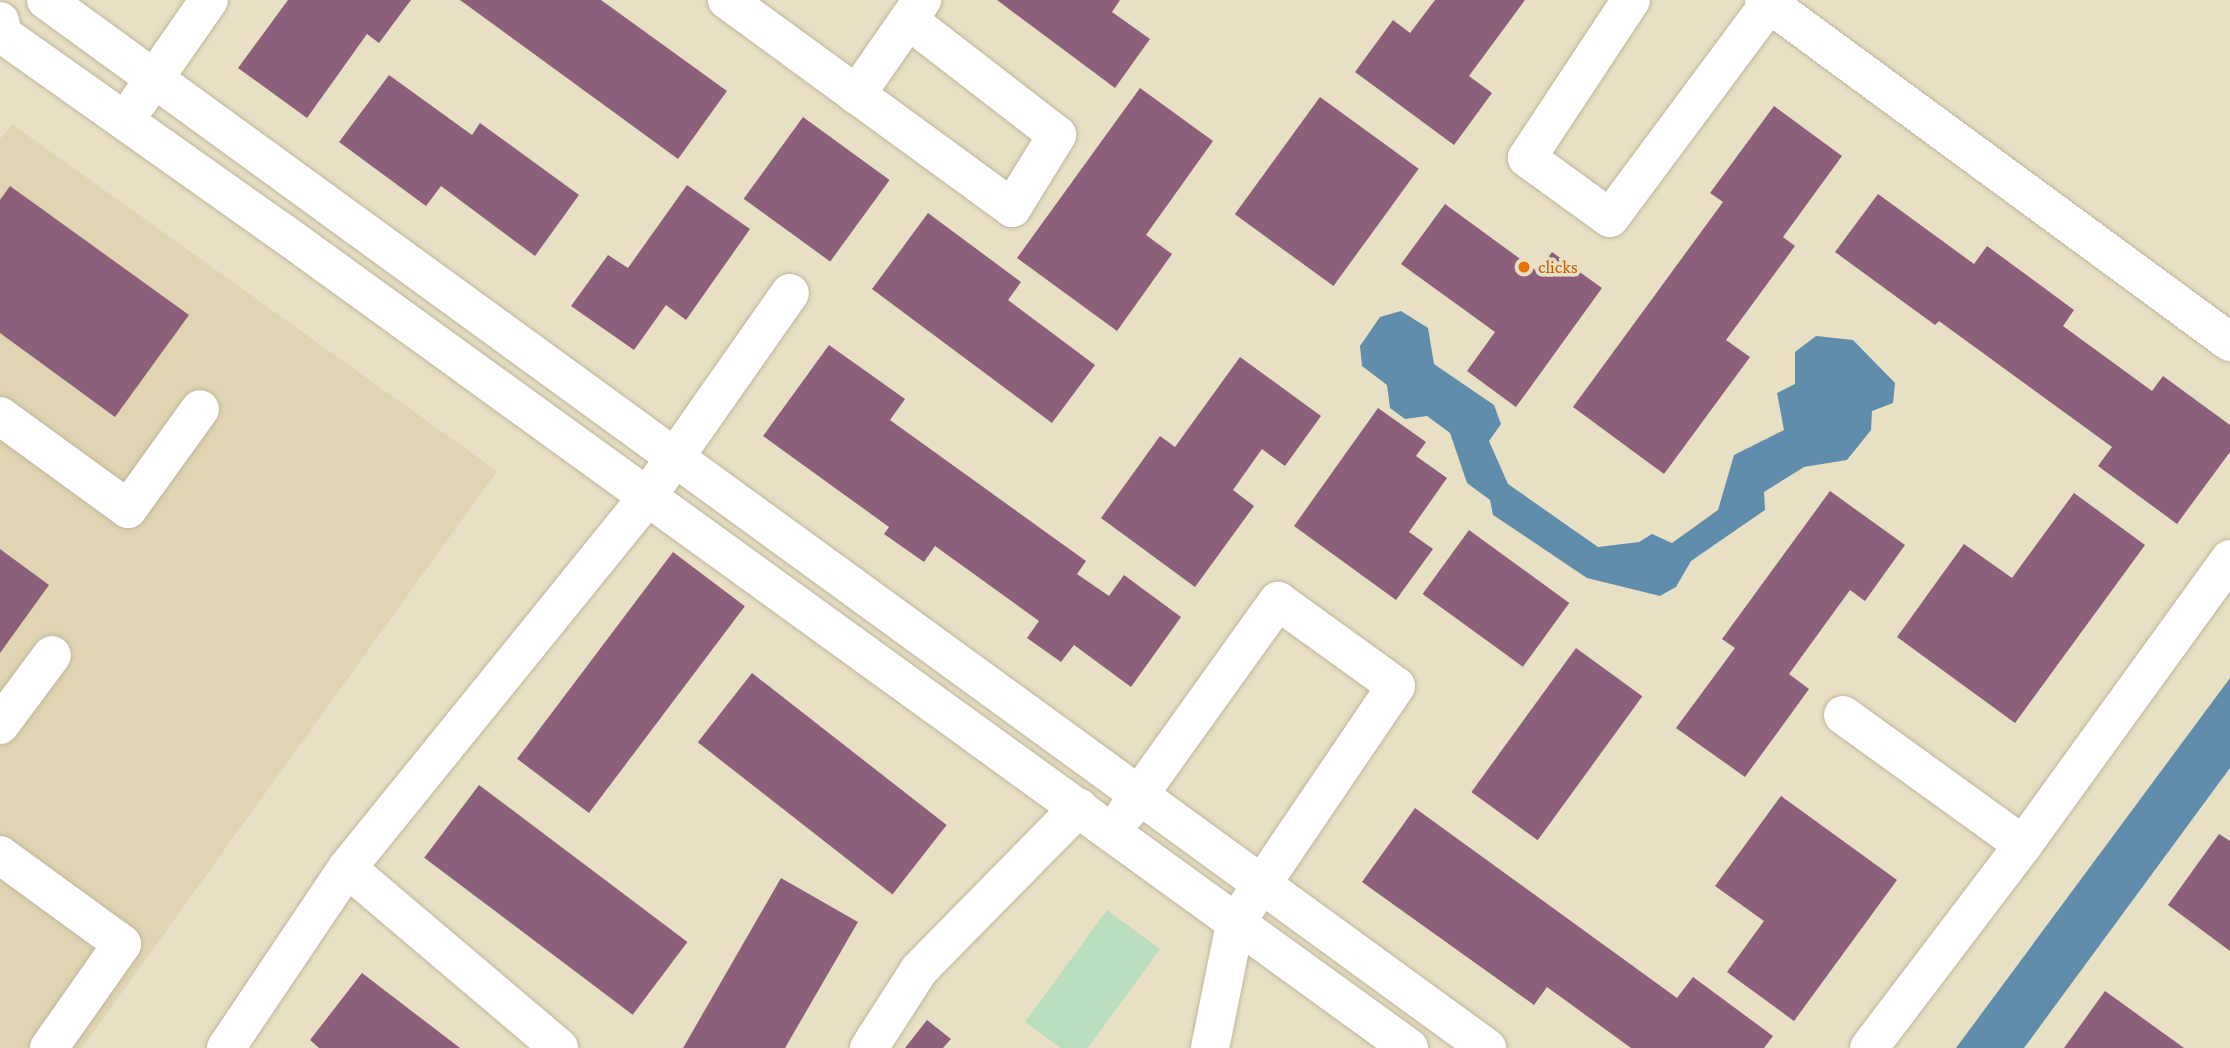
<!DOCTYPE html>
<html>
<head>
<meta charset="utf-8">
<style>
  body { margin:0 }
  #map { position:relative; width:2230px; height:1048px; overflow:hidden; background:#e8e0c5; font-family:"Crimson Pro",serif }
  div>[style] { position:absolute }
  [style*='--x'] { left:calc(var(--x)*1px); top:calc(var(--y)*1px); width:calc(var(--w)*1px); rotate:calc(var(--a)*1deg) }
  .built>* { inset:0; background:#e0d4b2 }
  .green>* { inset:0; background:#baddbe }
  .water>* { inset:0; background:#618dac }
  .building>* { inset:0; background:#8c607b; transform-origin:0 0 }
  .roads { filter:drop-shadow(0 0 2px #c0b79d) drop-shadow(0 0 2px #c0b79d) }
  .minor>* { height:38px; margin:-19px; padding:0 19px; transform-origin:19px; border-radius:19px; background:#fff }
  .dots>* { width:19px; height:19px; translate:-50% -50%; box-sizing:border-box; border:4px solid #e8e0c5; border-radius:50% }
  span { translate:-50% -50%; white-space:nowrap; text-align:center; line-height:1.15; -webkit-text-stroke:7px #e8e0c5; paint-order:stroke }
  .food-label { font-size:18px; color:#c56008 }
  .left { translate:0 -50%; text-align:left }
</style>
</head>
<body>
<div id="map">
  <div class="built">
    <div style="clip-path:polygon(12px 124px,497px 471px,82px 1048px,0 1048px,0 139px)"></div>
  </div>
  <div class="green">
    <div style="clip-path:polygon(1107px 910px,1160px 949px,1088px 1048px,1061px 1048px,1025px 1022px)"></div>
  </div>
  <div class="water">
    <div style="clip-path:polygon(1401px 311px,1428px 328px,1434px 364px,1494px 405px,1501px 424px,1489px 441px,1508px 484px,1598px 547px,1639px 542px,1652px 534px,1672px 543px,1718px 510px,1734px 455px,1784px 430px,1777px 393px,1795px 384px,1795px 352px,1816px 336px,1853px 340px,1895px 383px,1893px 403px,1872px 411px,1871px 430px,1847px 460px,1804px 467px,1764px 492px,1765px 510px,1691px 561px,1676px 587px,1660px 596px,1587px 578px,1493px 515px,1490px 500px,1467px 483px,1450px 433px,1427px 416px,1405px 419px,1390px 408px,1387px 385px,1362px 366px,1360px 346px,1380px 317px)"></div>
    <div style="clip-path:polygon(2230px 678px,2230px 768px,2024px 1048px,1956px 1048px)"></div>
  </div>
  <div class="building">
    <div style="clip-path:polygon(288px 0,411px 0,379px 43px,367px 34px,307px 118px,238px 68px)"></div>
    <div style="clip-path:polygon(460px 0,601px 0,727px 91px,678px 159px)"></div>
    <div style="clip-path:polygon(997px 0,1120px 0,1112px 12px,1150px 39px,1115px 88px)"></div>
    <div style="clip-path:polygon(1435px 0,1525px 0,1469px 76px,1492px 93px,1454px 145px,1355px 72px,1393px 20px,1410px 33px)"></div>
    <div style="clip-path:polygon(389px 75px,472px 135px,480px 123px,579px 195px,535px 256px,441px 186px,426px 206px,339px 142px)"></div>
    <div style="clip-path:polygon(1140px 88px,1213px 141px,1146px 235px,1172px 254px,1117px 331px,1017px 258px)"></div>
    <div style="left:1320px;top:97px;width:122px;height:145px;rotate:36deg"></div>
    <div style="clip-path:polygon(1774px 106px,1842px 156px,1783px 237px,1795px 246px,1726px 340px,1750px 357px,1664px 474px,1573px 407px,1723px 202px,1710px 193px)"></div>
    <div style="left:803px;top:117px;width:107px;height:101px;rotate:36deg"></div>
    <div style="clip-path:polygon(687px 185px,750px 229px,686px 320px,666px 305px,634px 350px,571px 306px,608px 255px,628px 268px)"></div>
    <div style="clip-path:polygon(10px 186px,189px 315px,115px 417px,0 333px,0 200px)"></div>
    <div style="clip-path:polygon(1878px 194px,1974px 264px,1987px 246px,2074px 310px,2063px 326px,2152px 391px,2163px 376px,2230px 425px,2230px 452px,2177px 524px,2098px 466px,2112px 447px,1939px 321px,1935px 325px,1835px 252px)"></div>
    <div style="clip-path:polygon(1445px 204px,1538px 272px,1552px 252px,1602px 288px,1516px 407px,1467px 371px,1495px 332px,1401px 264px)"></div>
    <div style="clip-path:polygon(928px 213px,1021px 282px,1008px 300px,1095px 365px,1052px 423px,872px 289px)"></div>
    <div style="clip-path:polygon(829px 345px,905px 399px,890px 420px,1086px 561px,1077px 574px,1109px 596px,1124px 575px,1181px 617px,1131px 687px,1074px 645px,1061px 662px,1027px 638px,1039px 621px,935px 546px,924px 562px,884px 534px,889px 527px,763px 436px)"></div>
    <div style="clip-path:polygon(1240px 357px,1321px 416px,1285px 466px,1262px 449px,1233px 490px,1254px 506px,1195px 587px,1101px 518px,1160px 436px,1175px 447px)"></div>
    <div style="clip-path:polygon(1378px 408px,1426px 442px,1416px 456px,1447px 478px,1409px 532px,1433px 549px,1396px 600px,1294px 526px)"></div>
    <div style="clip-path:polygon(1830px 491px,1905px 545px,1865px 601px,1850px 590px,1789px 674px,1809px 689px,1745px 777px,1676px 728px,1735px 648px,1722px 639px)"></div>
    <div style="clip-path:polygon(2074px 493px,2145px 545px,2015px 723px,1897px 637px,1964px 544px,2012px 578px)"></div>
    <div style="left:1469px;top:530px;width:124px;height:79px;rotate:36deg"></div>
    <div style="clip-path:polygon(0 549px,49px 585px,0 653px)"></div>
    <div style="left:673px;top:552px;width:90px;height:259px;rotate:37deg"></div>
    <div style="left:1576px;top:648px;width:82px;height:178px;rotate:36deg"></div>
    <div style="left:752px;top:673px;width:247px;height:88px;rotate:38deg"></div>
    <div style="left:479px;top:785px;width:261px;height:91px;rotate:37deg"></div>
    <div style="clip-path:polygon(1781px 796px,1897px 880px,1794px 1021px,1727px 972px,1764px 921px,1715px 886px)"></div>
    <div style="clip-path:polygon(1415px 808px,1677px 998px,1693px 977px,1773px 1036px,1764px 1048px,1631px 1048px,1547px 987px,1534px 1005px,1362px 882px)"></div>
    <div style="clip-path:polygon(2219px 834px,2230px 841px,2230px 951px,2168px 905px)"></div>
    <div style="clip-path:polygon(781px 878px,858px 922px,785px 1048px,683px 1048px)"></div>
    <div style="clip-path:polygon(362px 973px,460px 1048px,319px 1048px,310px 1040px)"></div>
    <div style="clip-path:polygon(2105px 991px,2184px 1048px,2064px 1048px)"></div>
    <div style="clip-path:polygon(927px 1020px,951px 1039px,943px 1048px,905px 1048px)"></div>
  </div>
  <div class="roads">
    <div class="minor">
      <div style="--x:46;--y:0;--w:1782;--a:36.03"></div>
      <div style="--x:727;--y:0;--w:353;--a:36.1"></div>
      <div style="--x:1012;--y:208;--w:86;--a:-58.3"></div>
      <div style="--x:1057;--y:135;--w:188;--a:-142.3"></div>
      <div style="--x:1631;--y:0;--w:189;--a:123.4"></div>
      <div style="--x:1527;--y:158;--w:102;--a:35.9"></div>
      <div style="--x:1610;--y:218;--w:267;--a:-53.4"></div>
      <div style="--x:1764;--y:0;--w:578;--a:36.28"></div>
      <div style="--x:0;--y:21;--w:13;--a:81"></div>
      <div style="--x:2;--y:34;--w:339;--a:35.3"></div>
      <div style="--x:279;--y:230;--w:1395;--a:35.9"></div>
      <div style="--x:856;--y:95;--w:116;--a:-55.2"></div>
      <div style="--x:138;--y:102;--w:124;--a:-55.2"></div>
      <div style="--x:0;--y:416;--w:158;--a:36"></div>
      <div style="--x:128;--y:509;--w:123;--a:-54.2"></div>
      <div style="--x:1843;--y:715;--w:222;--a:35.8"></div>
      <div style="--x:0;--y:725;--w:87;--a:-53.4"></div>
      <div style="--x:1126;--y:813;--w:261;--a:-54.4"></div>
      <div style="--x:1278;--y:601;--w:145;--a:35.8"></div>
      <div style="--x:1396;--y:686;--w:287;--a:124.1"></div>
      <div style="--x:1235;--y:924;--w:126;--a:101.4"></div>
      <div style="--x:0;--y:855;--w:151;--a:36.1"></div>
      <div style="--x:122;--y:944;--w:127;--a:125.1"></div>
      <div style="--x:347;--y:868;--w:278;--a:40.3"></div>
      <div style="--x:226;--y:1048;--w:217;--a:-56.1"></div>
      <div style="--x:347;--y:868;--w:477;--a:-51"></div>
      <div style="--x:647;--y:497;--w:249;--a:-55"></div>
      <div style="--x:869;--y:1048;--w:93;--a:-57.3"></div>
      <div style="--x:919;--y:970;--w:228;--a:-45.5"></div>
      <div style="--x:1869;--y:1048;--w:255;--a:-52.8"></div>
      <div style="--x:2023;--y:845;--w:353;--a:-54.1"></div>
    </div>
  </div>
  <div class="dots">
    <div style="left:1524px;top:267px;background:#e8710a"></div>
  </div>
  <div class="food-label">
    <span class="left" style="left:1538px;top:267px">clicks</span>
  </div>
</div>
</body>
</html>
